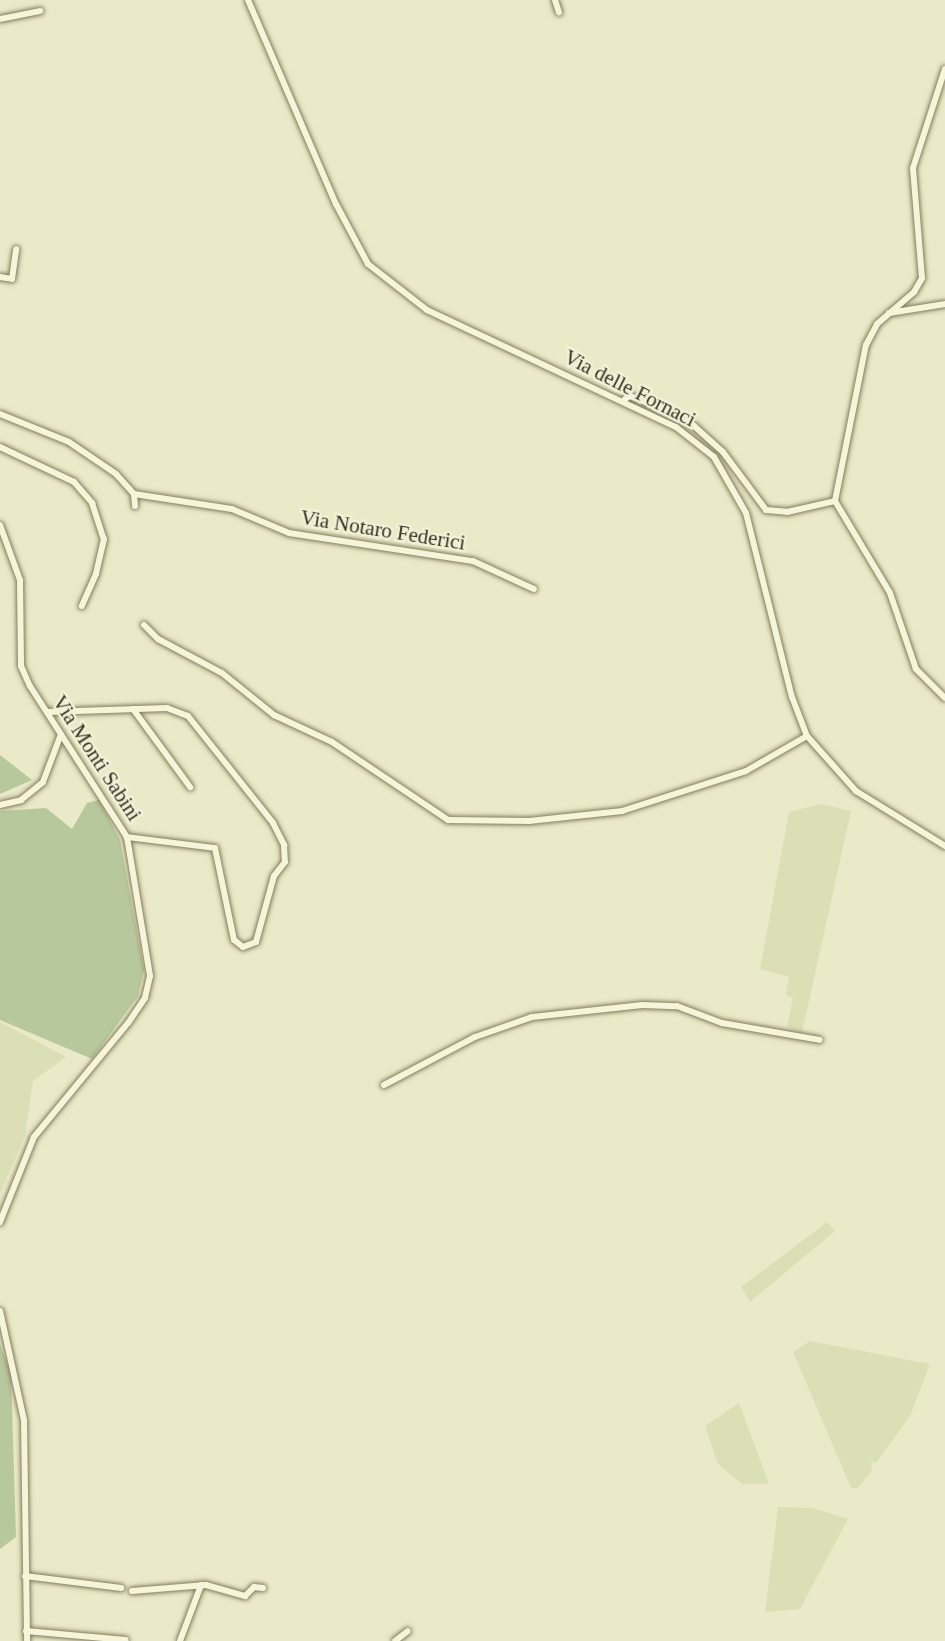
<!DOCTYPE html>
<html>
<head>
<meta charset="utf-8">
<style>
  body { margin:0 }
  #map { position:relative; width:945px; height:1641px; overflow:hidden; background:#eae9c8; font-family:"Times New Roman",serif }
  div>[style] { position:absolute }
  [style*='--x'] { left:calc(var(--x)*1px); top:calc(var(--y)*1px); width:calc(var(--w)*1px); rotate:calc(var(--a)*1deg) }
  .farmland>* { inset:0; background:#dbdfb6 }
  .green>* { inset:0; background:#b8c89d }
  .roads { filter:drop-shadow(0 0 2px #857c5f) drop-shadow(0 0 2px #857c5f) }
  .minor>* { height:6px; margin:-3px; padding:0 3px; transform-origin:3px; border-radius:3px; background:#f6f5da }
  span { translate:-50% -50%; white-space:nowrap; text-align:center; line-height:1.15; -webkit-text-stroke:5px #f2f1d7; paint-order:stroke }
  .street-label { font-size:21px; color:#363121 }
</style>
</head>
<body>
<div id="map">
  <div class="farmland">
    <div style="clip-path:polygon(821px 804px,851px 811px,802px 1033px,787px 1027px,793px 998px,786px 995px,789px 977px,760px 969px,789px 812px)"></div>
    <div style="clip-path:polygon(0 1022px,66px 1057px,33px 1081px,25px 1136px,0 1193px)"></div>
    <div style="clip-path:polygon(827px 1222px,835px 1231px,750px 1302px,741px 1287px)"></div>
    <div style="clip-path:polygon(810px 1341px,930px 1364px,910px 1416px,876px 1463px,871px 1462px,872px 1470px,858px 1488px,851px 1488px,793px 1352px)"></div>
    <div style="clip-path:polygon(739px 1403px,769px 1484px,742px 1484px,718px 1464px,705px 1426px)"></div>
    <div style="clip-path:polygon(778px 1507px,813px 1508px,848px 1519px,800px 1609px,765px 1612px)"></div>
  </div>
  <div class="green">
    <div style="clip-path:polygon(0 755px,32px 780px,0 794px)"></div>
    <div style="clip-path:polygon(99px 800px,120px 840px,144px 970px,138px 996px,92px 1059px,0 1020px,0 811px,46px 808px,72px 829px,87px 803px)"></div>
    <div style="clip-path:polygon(0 1344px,11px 1374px,16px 1537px,0 1549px)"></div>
  </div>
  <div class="roads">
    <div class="minor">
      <div style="--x:248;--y:0;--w:222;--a:66.7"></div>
      <div style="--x:336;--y:204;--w:68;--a:61.9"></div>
      <div style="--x:368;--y:264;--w:75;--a:37.9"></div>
      <div style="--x:427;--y:310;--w:275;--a:25.2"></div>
      <div style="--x:676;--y:427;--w:48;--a:38.3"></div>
      <div style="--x:714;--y:457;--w:64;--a:60.3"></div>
      <div style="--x:746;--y:513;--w:190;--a:76"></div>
      <div style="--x:792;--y:697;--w:42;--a:69"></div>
      <div style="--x:807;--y:736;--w:74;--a:48.3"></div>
      <div style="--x:856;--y:791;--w:105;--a:31.7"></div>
      <div style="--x:555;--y:0;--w:13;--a:72"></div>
      <div style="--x:0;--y:19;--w:41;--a:-11.3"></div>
      <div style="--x:0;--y:277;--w:12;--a:9"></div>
      <div style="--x:12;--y:279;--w:30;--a:-82"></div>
      <div style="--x:889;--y:313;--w:57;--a:-9.1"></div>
      <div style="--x:623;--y:401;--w:8;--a:-40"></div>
      <div style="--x:629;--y:396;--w:10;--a:17"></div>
      <div style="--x:639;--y:399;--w:61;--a:26.1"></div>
      <div style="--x:694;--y:426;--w:39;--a:42"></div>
      <div style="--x:723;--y:452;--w:72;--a:53.4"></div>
      <div style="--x:766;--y:510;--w:21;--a:5"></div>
      <div style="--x:787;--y:512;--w:49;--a:-12.9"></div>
      <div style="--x:835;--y:501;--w:159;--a:-78.8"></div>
      <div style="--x:866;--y:345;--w:24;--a:-62"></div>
      <div style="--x:877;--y:324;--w:49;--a:-40.9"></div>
      <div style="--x:914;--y:292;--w:16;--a:-60"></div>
      <div style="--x:922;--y:278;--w:110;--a:-94.7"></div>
      <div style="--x:913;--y:168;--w:104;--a:-72.1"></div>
      <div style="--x:0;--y:414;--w:74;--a:22.1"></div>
      <div style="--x:69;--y:442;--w:57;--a:34.2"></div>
      <div style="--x:116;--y:474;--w:27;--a:48"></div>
      <div style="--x:134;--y:494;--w:99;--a:8.7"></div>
      <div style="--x:232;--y:509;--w:62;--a:22.8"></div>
      <div style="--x:289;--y:533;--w:186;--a:8.7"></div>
      <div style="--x:473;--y:561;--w:67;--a:24.7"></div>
      <div style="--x:0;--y:447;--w:82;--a:25.3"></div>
      <div style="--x:74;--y:482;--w:28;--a:49"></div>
      <div style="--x:92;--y:503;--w:38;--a:72"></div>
      <div style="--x:104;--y:539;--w:36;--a:103"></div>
      <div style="--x:96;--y:574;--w:35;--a:114"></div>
      <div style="--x:134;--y:494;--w:12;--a:85"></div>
      <div style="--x:835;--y:501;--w:107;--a:59.1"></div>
      <div style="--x:890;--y:593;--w:80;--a:71.1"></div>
      <div style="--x:916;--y:669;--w:41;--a:45"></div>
      <div style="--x:0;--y:525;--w:59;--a:70"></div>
      <div style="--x:20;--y:580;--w:86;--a:89.3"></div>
      <div style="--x:21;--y:666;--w:22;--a:66"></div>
      <div style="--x:30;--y:686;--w:179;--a:57.3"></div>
      <div style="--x:127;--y:837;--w:141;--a:80.6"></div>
      <div style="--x:150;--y:976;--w:23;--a:103"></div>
      <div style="--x:145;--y:998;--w:30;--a:124"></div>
      <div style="--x:128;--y:1023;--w:148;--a:129.5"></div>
      <div style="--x:34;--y:1137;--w:92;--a:111.8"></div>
      <div style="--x:144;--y:625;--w:20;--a:45"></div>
      <div style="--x:158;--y:639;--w:72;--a:28"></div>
      <div style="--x:222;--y:673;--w:67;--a:38.9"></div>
      <div style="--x:274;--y:715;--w:64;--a:25"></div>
      <div style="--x:332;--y:742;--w:140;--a:33.9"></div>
      <div style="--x:448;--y:820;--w:81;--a:0.7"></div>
      <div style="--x:529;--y:821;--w:94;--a:-6.1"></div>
      <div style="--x:622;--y:811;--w:130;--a:-17.9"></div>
      <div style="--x:746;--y:771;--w:70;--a:-29.8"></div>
      <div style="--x:133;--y:709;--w:97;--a:53.8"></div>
      <div style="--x:47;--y:712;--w:120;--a:-1.9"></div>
      <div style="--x:167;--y:708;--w:22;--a:21"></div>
      <div style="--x:188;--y:716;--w:137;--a:51.5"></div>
      <div style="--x:273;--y:823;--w:25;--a:63"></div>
      <div style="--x:284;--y:845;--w:17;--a:87"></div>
      <div style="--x:285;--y:862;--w:18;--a:128"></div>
      <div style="--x:274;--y:876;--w:68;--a:105.3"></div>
      <div style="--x:256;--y:942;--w:14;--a:159"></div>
      <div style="--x:243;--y:947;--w:11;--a:-142"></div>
      <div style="--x:234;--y:940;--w:94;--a:-101.7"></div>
      <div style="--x:215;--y:848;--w:89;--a:-172.9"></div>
      <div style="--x:0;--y:805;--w:22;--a:-13"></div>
      <div style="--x:21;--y:800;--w:28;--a:-39"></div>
      <div style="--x:43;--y:782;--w:51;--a:-69.4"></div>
      <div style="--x:384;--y:1085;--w:103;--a:-27.8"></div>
      <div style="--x:475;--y:1037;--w:60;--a:-19.3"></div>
      <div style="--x:532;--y:1017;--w:111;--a:-6.2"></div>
      <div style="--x:642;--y:1005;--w:35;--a:2"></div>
      <div style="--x:677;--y:1006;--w:48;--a:20.7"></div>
      <div style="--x:722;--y:1023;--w:99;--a:9.8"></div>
      <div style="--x:0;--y:1311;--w:112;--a:77.6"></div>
      <div style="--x:24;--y:1420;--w:221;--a:89.2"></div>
      <div style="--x:25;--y:1576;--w:97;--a:7.1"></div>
      <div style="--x:132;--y:1591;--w:74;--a:-4.6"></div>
      <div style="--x:206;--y:1585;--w:41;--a:15.8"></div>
      <div style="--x:245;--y:1596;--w:13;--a:-45"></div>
      <div style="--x:254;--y:1587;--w:9;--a:6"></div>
      <div style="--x:26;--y:1631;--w:100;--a:5.1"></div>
      <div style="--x:180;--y:1641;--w:60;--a:-69.4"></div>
      <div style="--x:395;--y:1641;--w:16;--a:-38"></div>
    </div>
  </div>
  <div class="street-label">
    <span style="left:630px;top:388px;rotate:27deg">Via delle Fornaci</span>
    <span style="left:383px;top:530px;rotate:9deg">Via Notaro Federici</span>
    <span style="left:97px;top:758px;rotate:57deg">Via Monti Sabini</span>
  </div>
</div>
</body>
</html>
